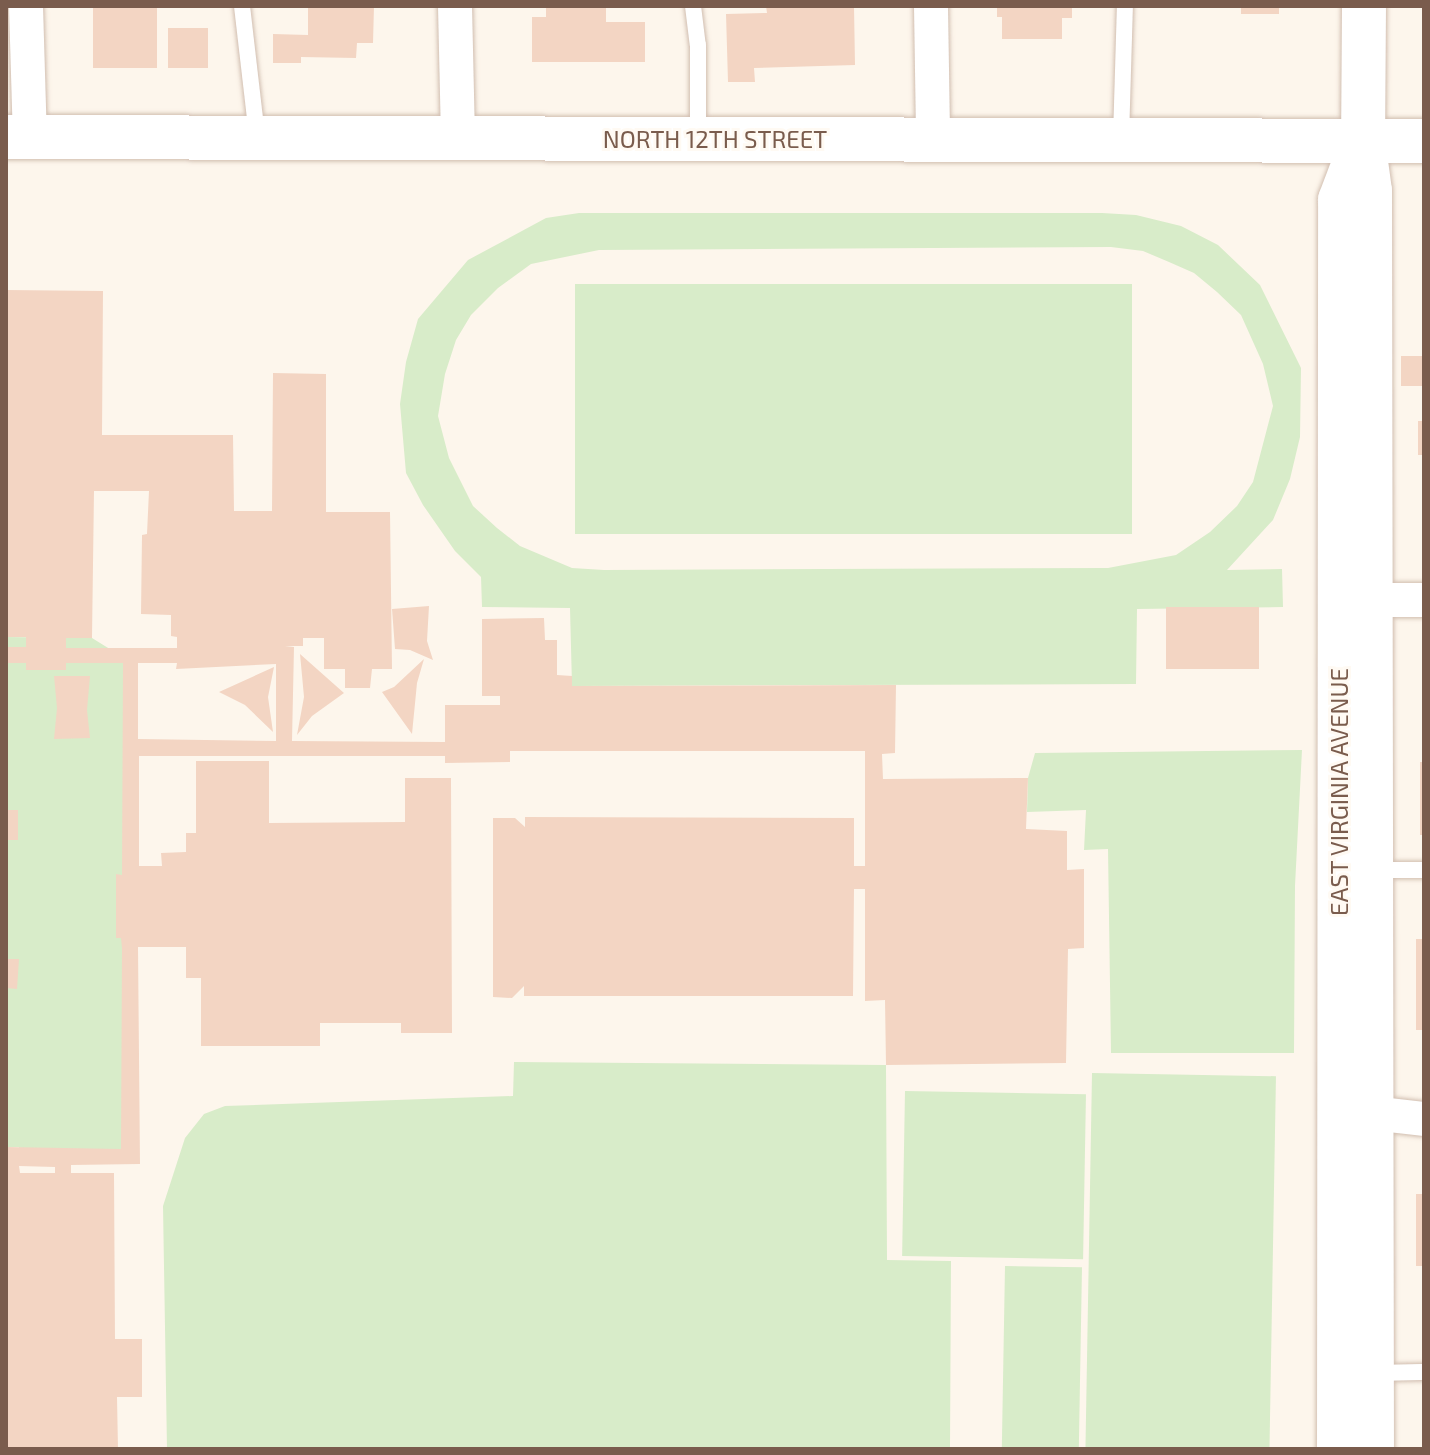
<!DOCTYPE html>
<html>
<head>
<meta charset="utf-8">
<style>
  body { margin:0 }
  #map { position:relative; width:1430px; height:1455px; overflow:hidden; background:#fdf6ec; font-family:"Exo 2",sans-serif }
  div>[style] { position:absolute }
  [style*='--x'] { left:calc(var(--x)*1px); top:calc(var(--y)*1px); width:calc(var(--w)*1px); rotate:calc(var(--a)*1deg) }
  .green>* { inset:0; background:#d8ecc9; transform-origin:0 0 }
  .building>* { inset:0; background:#f3d5c3; transform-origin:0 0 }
  .roads { filter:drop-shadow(0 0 2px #d1beb0) drop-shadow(0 0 2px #d1beb0) }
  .lane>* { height:16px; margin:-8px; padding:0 8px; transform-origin:8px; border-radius:8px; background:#fff }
  .street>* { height:34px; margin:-17px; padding:0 17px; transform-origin:17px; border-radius:17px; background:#fff }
  .secondary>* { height:44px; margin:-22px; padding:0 22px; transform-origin:22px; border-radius:22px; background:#fff }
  span { translate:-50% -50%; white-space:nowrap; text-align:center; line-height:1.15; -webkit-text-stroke:6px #fffaf3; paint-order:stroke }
  .street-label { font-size:24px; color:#7a5c4d }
  .frame { position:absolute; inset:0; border:8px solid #7a5c4d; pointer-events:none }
</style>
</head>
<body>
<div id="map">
  <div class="green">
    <div style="clip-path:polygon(evenodd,579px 213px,1102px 213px,1136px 215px,1181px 226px,1218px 245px,1260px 285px,1301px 368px,1300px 437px,1290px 479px,1273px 520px,1227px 570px,1282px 569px,1283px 607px,1137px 609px,1136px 684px,572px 686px,570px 608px,482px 607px,481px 577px,455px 551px,423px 505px,406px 473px,400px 404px,406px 362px,418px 319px,468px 260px,546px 218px,579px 213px,1111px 247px,1143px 251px,1169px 262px,1194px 273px,1217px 292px,1241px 315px,1263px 364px,1273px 406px,1253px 482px,1237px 506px,1210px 532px,1176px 555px,1108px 568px,604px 570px,572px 568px,520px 546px,497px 528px,473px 506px,449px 458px,438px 416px,445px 374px,456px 340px,471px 315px,498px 288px,531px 264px,599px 250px,1111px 247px)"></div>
    <div style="left:575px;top:284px;width:557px;height:250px"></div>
    <div style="clip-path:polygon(6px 637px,92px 638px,113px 651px,131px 650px,133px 1155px,19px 1162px,19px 1147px,6px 1147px)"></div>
    <div style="clip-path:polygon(1302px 750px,1295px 886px,1294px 1053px,1111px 1053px,1108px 849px,1084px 850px,1086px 810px,1027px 812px,1028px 778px,1035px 753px)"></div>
    <div style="clip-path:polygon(514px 1062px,886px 1065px,887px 1260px,951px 1261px,950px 1449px,167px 1449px,163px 1206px,185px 1138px,204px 1114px,225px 1106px,513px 1096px)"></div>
    <div style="left:1092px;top:1073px;width:184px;height:376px;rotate:1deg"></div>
    <div style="left:905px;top:1091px;width:181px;height:165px;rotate:1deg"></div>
    <div style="left:1005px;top:1266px;width:77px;height:183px;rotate:1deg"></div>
  </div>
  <div class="building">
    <div style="left:93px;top:6px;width:64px;height:62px"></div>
    <div style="clip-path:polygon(308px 6px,374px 6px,373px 43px,357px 43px,356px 58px,301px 57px,301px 63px,273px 63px,273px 34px,308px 35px)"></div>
    <div style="clip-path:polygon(546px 6px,606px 6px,606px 22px,645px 22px,645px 62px,532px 62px,532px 17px,546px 17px)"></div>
    <div style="clip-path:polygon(766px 6px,854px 6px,855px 65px,754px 68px,755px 82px,728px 82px,726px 14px,767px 13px)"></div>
    <div style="clip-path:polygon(997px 6px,1072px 6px,1072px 18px,1062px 18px,1062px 39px,1002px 39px,1002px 17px,997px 17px)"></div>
    <div style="left:1241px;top:6px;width:38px;height:8px"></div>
    <div style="left:168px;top:28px;width:40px;height:40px"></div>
    <div style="clip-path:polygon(evenodd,6px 290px,103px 291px,102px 435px,233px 435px,234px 511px,272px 511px,273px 373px,326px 374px,326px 512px,390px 512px,392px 669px,372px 669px,370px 688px,345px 688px,345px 669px,324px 669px,324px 638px,303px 638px,303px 646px,285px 646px,294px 647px,292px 741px,445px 742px,445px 705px,500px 705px,500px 696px,482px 696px,482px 619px,544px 618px,545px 640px,557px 640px,557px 675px,572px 676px,572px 686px,896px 685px,895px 753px,882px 754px,883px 779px,1028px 778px,1026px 829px,1067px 831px,1067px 870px,1084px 869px,1084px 948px,1068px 949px,1066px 1063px,886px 1065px,885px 1000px,865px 1001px,865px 889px,854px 889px,853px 996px,524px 996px,524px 986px,512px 998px,493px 997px,493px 818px,515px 818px,525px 827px,525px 817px,854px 818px,854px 866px,865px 866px,865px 751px,510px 751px,510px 762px,445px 763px,445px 756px,139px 756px,139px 866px,162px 866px,161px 853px,186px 852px,186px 833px,196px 833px,196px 761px,269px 761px,269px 823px,405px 822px,405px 778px,451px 778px,452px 1033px,401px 1033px,401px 1023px,320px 1023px,320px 1046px,201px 1046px,201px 978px,186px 978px,186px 947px,138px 947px,140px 1164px,71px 1165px,71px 1173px,114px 1173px,115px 1339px,142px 1339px,142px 1397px,117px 1397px,118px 1449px,6px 1449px,6px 1147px,121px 1149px,122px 948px,121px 938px,116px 938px,116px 874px,122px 875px,123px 663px,66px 663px,66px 670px,26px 670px,26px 663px,6px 663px,6px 647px,26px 647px,26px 637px,6px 637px,6px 290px,94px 491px,149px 491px,147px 534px,142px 535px,141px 614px,171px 615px,171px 636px,177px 637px,177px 648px,66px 648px,66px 638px,92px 638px,94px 491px,6px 290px,138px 663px,177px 663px,176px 669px,276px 664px,276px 741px,138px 739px,138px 663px,6px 290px,19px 1166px,55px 1167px,55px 1173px,20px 1173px,19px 1166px)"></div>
    <div style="left:1401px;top:356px;width:22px;height:30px"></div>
    <div style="left:1418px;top:421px;width:6px;height:34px"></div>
    <div style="clip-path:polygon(429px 606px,427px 641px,433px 660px,410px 650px,395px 649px,392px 609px)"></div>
    <div style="left:1166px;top:607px;width:93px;height:62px"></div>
    <div style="clip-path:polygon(300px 654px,344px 693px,312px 716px,297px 735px,304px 697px)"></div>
    <div style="clip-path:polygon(424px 659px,417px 683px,412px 734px,382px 692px,394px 687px)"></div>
    <div style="clip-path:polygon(274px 667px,268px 697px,273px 732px,245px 705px,219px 692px)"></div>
    <div style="clip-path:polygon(54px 676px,90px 676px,87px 710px,90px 738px,54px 739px,57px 708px)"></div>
    <div style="left:1420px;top:762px;width:4px;height:73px"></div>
    <div style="left:6px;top:810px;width:12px;height:30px"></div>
    <div style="left:1416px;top:939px;width:8px;height:91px"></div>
    <div style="clip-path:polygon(6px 959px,19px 959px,17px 989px,6px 988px)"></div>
    <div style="left:1416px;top:1194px;width:8px;height:72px"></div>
  </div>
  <div class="roads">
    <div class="lane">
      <div style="--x:242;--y:6;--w:131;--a:83.4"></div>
      <div style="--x:693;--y:6;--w:39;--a:83"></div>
      <div style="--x:698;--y:45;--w:91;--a:90"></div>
      <div style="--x:1121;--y:138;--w:132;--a:-88.3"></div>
      <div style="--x:1374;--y:870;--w:50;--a:0"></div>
      <div style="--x:1373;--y:1373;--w:51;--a:-1.1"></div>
    </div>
    <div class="street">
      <div style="--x:26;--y:6;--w:131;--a:88.3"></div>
      <div style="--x:455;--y:6;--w:132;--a:88.7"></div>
      <div style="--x:931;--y:6;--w:134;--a:89.1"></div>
      <div style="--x:1372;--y:600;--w:52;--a:0"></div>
      <div style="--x:1372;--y:1113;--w:52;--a:6.6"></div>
    </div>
    <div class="secondary">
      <div style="--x:1364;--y:6;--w:134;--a:90.4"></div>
      <div style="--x:1363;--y:140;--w:51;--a:82.2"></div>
      <div style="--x:1370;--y:191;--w:1258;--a:89.91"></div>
      <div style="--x:6;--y:137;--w:1418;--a:0.16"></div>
      <div style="--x:1339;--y:1449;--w:1249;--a:-89.95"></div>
      <div style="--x:1340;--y:200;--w:62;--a:-69.2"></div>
    </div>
  </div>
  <div class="street-label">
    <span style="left:715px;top:139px">NORTH 12TH STREET</span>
    <span style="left:1339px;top:792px;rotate:-90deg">EAST VIRGINIA AVENUE</span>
  </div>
  <div class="frame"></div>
</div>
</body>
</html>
